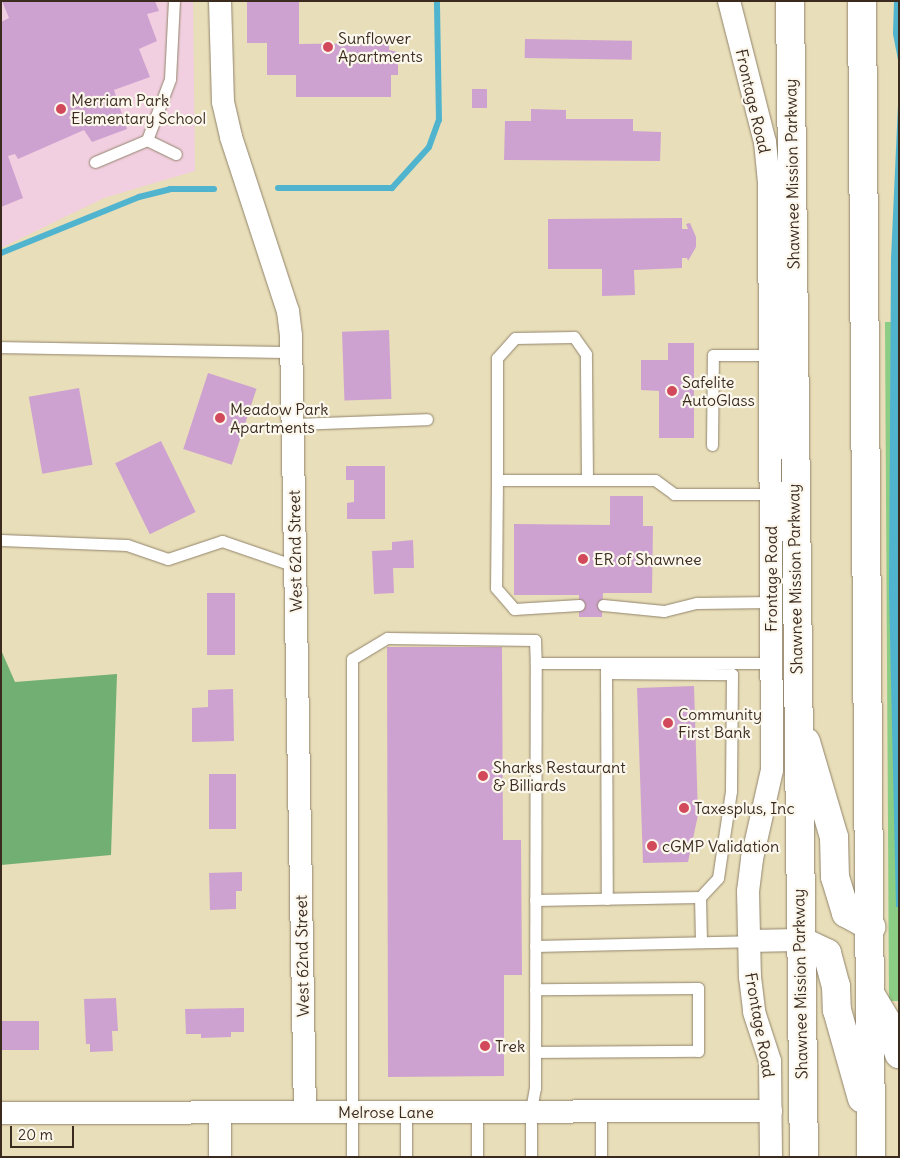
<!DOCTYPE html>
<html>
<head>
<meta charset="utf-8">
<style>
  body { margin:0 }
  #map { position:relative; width:900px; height:1158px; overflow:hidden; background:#e8deb9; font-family:Delius,sans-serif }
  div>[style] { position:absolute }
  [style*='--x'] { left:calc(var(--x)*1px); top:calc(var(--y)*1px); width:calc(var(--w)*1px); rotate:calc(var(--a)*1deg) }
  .built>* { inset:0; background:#f2cfe0 }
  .green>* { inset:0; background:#8ccd85 }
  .forest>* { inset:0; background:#71b072 }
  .water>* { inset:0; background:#50b4cf }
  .stream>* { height:6px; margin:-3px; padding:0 3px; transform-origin:3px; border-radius:3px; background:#50b4cf }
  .building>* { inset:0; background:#cea2d0; transform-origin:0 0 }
  .roads { filter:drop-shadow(0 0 1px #92846c) drop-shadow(0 0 1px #92846c) }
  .service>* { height:11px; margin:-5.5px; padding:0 5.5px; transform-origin:5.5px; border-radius:5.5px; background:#fff }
  .minor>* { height:22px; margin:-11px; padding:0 11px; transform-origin:11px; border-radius:11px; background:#fff }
  .trunk>* { height:28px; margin:-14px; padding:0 14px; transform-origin:14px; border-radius:14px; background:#fff }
  .dots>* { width:14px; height:14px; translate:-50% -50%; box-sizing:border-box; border:2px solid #fbf7ec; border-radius:50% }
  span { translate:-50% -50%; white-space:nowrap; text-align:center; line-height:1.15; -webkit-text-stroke:4.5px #fbf7ec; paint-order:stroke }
  .poi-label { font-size:16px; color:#3b2a1e }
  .left { translate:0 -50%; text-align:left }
  .street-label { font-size:16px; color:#3b2a1e }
  .frame { position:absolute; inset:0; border:2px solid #3b2a1e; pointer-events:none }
  .scale { position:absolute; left:10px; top:1126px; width:64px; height:22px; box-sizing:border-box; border:2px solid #3b2a1e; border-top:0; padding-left:6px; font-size:15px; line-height:18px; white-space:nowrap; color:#3b2a1e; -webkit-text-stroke:4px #fbf7ec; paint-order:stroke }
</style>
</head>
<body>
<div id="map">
  <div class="built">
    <div style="clip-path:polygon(1px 1px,193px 1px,195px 171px,104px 198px,1px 248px)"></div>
  </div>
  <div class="green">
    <div style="clip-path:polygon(885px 322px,899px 322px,899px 1001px,889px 1001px)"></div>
  </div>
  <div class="forest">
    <div style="clip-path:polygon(1px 650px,15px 682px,117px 674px,111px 855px,1px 865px)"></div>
  </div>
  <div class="water">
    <div style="clip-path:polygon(894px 1px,899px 1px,899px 65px,893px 34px)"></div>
    <div style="clip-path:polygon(899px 83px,899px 907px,896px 907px,889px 591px,891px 259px)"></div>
  </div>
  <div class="stream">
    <div style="--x:278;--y:188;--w:114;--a:0"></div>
    <div style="--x:392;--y:188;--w:55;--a:-47.9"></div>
    <div style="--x:429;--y:147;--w:29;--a:-70"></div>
    <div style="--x:439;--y:120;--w:119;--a:-91"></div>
    <div style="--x:1;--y:253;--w:149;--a:-22.1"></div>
    <div style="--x:139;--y:197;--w:32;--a:-14"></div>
    <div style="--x:170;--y:189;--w:44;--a:0"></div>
  </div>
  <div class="building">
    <div style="clip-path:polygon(2px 1px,155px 1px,159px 11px,147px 14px,157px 41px,139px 49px,150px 77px,114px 90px,127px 129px,92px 142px,84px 130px,18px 159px,15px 154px,8px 156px,23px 198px,1px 207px,1px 22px,9px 18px)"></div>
    <div style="clip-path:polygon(247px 1px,299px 1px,299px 44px,389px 43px,389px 50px,398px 52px,398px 75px,391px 75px,391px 97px,296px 97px,296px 75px,267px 75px,267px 43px,247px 43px)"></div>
    <div style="left:525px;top:39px;width:107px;height:19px;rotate:1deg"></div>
    <div style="left:472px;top:89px;width:15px;height:19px"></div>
    <div style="clip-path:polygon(531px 109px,566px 110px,566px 119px,633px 119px,633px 131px,661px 132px,660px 161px,504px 160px,505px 121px,531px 121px)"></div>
    <div style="clip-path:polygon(682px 218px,682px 229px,688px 229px,686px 224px,690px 223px,696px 237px,696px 247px,688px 261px,687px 258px,682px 258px,682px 268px,634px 270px,635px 295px,602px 296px,602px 269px,548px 269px,548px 219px)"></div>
    <div style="left:389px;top:330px;width:69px;height:47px;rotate:88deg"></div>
    <div style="clip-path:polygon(668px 343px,694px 343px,694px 438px,659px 438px,659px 391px,641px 390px,641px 360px,668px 360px)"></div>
    <div style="left:208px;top:373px;width:51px;height:80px;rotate:18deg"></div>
    <div style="left:79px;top:388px;width:78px;height:51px;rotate:80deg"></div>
    <div style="left:161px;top:441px;width:79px;height:51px;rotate:64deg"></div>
    <div style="clip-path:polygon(346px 466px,385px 466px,385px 519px,347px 519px,347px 503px,354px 502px,354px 480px,346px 480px)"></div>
    <div style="clip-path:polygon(610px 496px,643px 496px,643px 526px,653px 526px,652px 593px,603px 593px,602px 617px,579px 617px,579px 595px,514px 595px,514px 524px,610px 525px)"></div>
    <div style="clip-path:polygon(413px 540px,414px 568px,393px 568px,394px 593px,374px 594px,372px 551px,392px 550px,392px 542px)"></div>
    <div style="left:207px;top:593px;width:28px;height:62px"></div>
    <div style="clip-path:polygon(387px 647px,502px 647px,503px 840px,521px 840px,522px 975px,504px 975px,504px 1076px,388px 1077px)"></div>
    <div style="clip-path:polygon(694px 686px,698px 815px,688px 862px,643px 863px,637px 688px)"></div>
    <div style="clip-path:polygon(233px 689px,234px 741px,192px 742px,192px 708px,208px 707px,208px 690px)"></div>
    <div style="left:209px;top:774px;width:27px;height:55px"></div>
    <div style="clip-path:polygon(242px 872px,242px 891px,236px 891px,236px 909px,210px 910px,209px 873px)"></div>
    <div style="clip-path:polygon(116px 998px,118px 1031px,112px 1031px,113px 1051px,90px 1052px,90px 1044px,86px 1044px,84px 999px)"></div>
    <div style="clip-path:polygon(244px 1008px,244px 1032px,231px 1032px,231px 1037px,201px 1038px,201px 1034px,186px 1034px,185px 1009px)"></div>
    <div style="left:1px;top:1021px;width:38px;height:29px"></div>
  </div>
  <div class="roads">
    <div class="service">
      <div style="--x:147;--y:140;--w:32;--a:26"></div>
      <div style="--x:95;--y:162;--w:56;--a:-22.9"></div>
      <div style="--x:147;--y:140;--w:65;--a:-69.3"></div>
      <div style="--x:170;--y:79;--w:78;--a:-87.1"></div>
      <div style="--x:1;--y:347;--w:291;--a:1"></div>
      <div style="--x:293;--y:424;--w:134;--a:-2.1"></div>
      <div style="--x:712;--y:445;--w:90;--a:-89.4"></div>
      <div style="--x:713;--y:355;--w:57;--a:0"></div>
      <div style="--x:497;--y:480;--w:108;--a:90.5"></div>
      <div style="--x:496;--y:588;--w:28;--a:49"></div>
      <div style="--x:514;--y:609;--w:65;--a:-3.5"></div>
      <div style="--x:587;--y:480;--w:126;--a:-90.5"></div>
      <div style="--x:586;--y:354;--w:21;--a:-125"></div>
      <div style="--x:574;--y:337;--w:59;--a:179"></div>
      <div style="--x:515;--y:338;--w:27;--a:132"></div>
      <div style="--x:497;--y:358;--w:122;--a:90"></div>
      <div style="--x:497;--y:480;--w:158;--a:0"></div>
      <div style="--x:655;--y:480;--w:24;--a:36"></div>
      <div style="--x:674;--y:494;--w:97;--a:0"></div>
      <div style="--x:1;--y:540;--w:126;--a:2.3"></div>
      <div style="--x:127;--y:545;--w:43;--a:18.9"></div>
      <div style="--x:168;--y:559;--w:57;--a:-18.4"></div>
      <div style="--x:222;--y:541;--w:77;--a:18.9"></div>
      <div style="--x:603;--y:605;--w:61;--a:5.6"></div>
      <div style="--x:664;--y:611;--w:34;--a:-14"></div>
      <div style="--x:697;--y:603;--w:74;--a:-0.8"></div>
      <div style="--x:606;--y:666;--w:233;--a:89.8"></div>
      <div style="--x:606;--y:673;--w:126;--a:0.5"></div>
      <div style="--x:732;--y:674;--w:117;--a:90.5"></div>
      <div style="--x:731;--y:791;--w:88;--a:98.5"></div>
      <div style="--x:718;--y:878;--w:26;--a:133"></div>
      <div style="--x:535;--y:900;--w:165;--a:-1"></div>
      <div style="--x:700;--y:897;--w:45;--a:88.7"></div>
      <div style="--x:535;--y:946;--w:214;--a:-1.3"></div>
      <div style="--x:535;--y:1052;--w:163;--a:-0.4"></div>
      <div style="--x:698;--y:1051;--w:63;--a:-90"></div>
      <div style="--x:698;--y:988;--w:163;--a:179.6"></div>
      <div style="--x:406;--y:1112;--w:45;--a:90"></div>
      <div style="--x:477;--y:1112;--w:45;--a:90"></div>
      <div style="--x:352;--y:1157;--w:498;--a:-90"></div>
      <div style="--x:352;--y:659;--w:41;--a:-31"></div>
      <div style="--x:387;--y:638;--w:148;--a:0.8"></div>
      <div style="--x:535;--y:640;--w:23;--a:88"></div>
      <div style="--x:531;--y:1157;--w:47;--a:-90"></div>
      <div style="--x:531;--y:1110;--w:22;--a:-80"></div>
      <div style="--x:535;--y:1088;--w:425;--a:-89.9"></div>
      <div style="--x:536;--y:663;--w:235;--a:0"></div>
      <div style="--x:601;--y:1157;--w:47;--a:-90"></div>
    </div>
    <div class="minor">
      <div style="--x:220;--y:1;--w:101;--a:88.3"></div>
      <div style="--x:223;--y:102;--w:36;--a:77"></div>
      <div style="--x:231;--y:137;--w:183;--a:71.9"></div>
      <div style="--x:288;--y:311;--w:25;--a:83"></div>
      <div style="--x:291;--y:336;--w:776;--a:88.97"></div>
      <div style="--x:729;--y:1;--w:146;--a:75.7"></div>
      <div style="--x:765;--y:142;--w:40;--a:84.3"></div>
      <div style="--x:769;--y:182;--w:588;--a:89.71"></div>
      <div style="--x:772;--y:770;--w:91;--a:102.7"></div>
      <div style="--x:752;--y:859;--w:32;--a:97"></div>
      <div style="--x:748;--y:891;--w:86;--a:88.7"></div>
      <div style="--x:750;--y:977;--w:35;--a:83"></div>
      <div style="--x:754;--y:1012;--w:52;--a:71.9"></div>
      <div style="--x:770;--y:1061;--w:96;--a:89.4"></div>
      <div style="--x:749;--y:941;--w:50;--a:-1.1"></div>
      <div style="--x:1;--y:1113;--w:770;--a:-0.15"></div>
      <div style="--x:220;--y:1113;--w:44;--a:90"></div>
    </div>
    <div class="trunk">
      <div style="--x:790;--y:1;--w:1156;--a:89.31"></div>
      <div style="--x:862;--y:1;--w:1156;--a:89.55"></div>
      <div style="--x:806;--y:742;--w:99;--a:73.6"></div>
      <div style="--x:834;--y:837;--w:40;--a:88.6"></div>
      <div style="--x:835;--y:877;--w:38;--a:73"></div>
      <div style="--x:846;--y:913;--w:29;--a:29"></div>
      <div style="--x:799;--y:940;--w:31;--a:25"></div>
      <div style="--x:827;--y:953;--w:34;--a:75"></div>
      <div style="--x:836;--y:986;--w:24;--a:88"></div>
      <div style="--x:837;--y:1010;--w:92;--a:74.3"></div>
      <div style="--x:872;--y:997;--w:33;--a:59"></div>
      <div style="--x:889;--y:1025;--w:31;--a:71"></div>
    </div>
  </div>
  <div class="dots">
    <div style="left:328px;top:47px;background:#d1495b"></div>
    <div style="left:61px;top:109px;background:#d1495b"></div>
    <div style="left:672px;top:391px;background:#d1495b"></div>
    <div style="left:220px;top:418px;background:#d1495b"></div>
    <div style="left:583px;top:559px;background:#d1495b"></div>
    <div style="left:668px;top:723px;background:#d1495b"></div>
    <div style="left:483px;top:776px;background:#d1495b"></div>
    <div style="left:684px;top:808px;background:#d1495b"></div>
    <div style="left:652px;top:846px;background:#d1495b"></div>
    <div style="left:485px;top:1046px;background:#d1495b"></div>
  </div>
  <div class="poi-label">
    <span class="left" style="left:338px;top:47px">Sunflower<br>Apartments</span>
    <span class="left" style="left:71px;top:109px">Merriam Park<br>Elementary School</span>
    <span class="left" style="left:682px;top:391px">Safelite<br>AutoGlass</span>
    <span class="left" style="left:230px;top:418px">Meadow Park<br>Apartments</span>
    <span class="left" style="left:594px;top:559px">ER of Shawnee</span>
    <span class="left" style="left:678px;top:723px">Community<br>First Bank</span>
    <span class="left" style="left:493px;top:776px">Sharks Restaurant<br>&amp; Billiards</span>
    <span class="left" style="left:694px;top:808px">Taxesplus, Inc</span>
    <span class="left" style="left:662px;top:846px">cGMP Validation</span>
    <span class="left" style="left:495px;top:1046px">Trek</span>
  </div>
  <div class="street-label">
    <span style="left:753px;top:101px;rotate:77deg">Frontage Road</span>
    <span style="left:792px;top:174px;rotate:-91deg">Shawnee Mission Parkway</span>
    <span style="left:295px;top:551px;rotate:-91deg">West 62nd Street</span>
    <span style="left:771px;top:579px;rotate:-90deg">Frontage Road</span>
    <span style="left:795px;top:579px;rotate:-91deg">Shawnee Mission Parkway</span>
    <span style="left:302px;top:956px;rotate:-91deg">West 62nd Street</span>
    <span style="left:800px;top:984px;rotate:-91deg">Shawnee Mission Parkway</span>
    <span style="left:760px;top:1025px;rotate:80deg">Frontage Road</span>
    <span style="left:386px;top:1112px">Melrose Lane</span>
  </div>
  <div class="frame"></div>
  <div class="scale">20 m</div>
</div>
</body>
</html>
